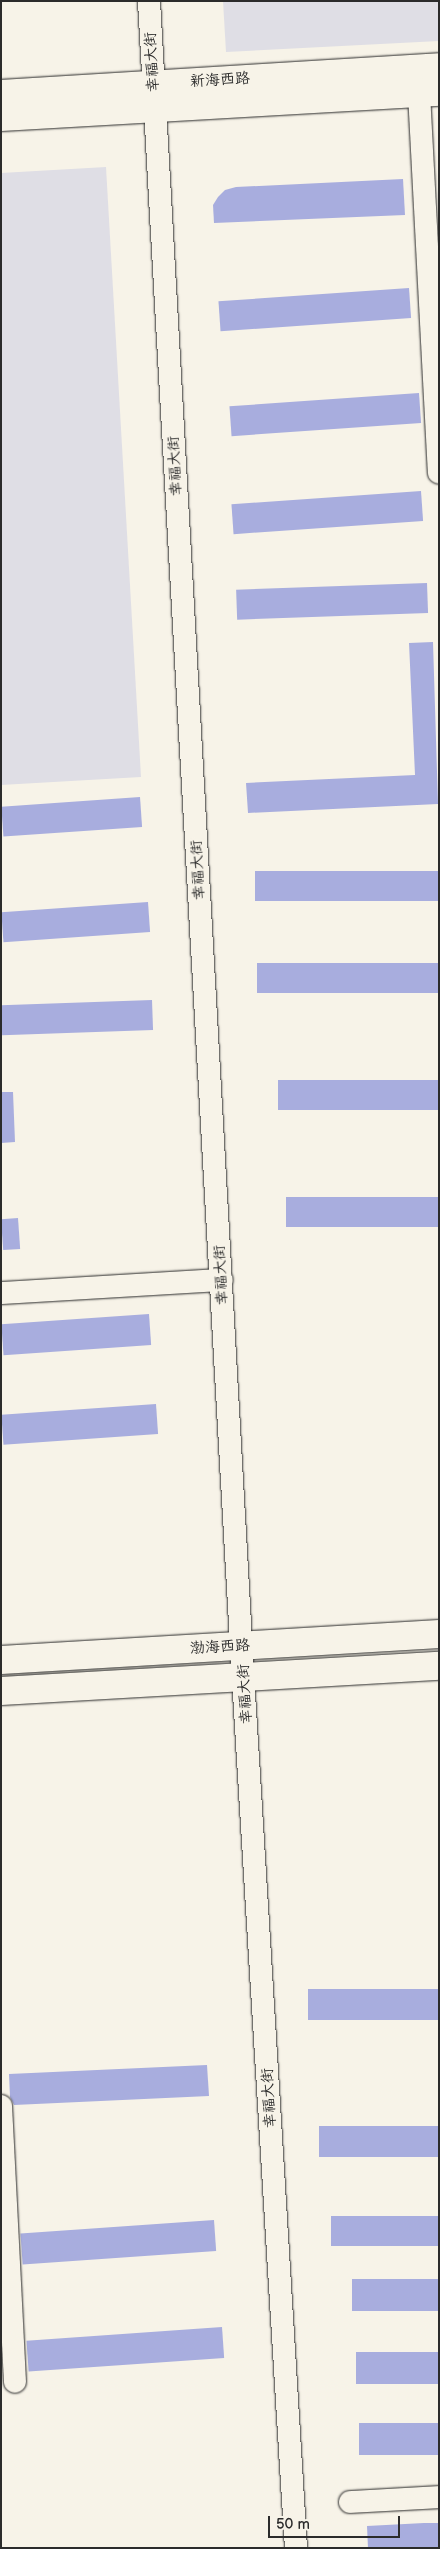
<!DOCTYPE html>
<html>
<head>
<meta charset="utf-8">
<style>
  body { margin:0 }
  #map { position:relative; width:440px; height:2549px; overflow:hidden; background:#f7f3e8; font-family:"Balsamiq Sans","LXGW WenKai TC",sans-serif }
  div>[style] { position:absolute }
  [style*='--x'] { left:calc(var(--x)*1px); top:calc(var(--y)*1px); width:calc(var(--w)*1px); rotate:calc(var(--a)*1deg) }
  .built>* { inset:0; background:#dfdee5 }
  .building>* { inset:0; background:#a8adde; transform-origin:0 0 }
  .roads { filter:drop-shadow(0 0 1px #2b2b2b) drop-shadow(0 0 1px #2b2b2b) }
  .minor>* { height:22px; margin:-11px; padding:0 11px; transform-origin:11px; border-radius:11px; background:#f7f3e8 }
  .major>* { height:28px; margin:-14px; padding:0 14px; transform-origin:14px; border-radius:14px; background:#f7f3e8 }
  span { translate:-50% -50%; white-space:nowrap; text-align:center; line-height:1.15; -webkit-text-stroke:5px #f7f3e8; paint-order:stroke }
  .street-label { font-size:15px; color:#2b2b2b }
  .frame { position:absolute; inset:0; border:2px solid #2b2b2b; pointer-events:none }
  .scale { position:absolute; left:268px; top:2516px; width:132px; height:22px; box-sizing:border-box; border:2px solid #2b2b2b; border-top:0; padding-left:6px; font-size:15px; line-height:18px; white-space:nowrap; color:#2b2b2b; -webkit-text-stroke:4px #f7f3e8; paint-order:stroke }
</style>
</head>
<body>
<div id="map">
  <div class="built">
    <div style="clip-path:polygon(223px 1px,439px 1px,439px 41px,226px 52px)"></div>
    <div style="clip-path:polygon(106px 167px,141px 777px,1px 785px,1px 173px)"></div>
  </div>
  <div class="building">
    <div style="clip-path:polygon(403px 179px,405px 215px,214px 223px,213px 205px,218px 197px,225px 190px,236px 187px)"></div>
    <div style="left:409px;top:288px;width:30px;height:191px;rotate:86deg"></div>
    <div style="left:419px;top:393px;width:30px;height:190px;rotate:86deg"></div>
    <div style="left:421px;top:491px;width:30px;height:190px;rotate:86deg"></div>
    <div style="left:427px;top:583px;width:30px;height:191px;rotate:88deg"></div>
    <div style="clip-path:polygon(433px 642px,438px 804px,248px 813px,246px 783px,415px 775px,409px 643px)"></div>
    <div style="left:140px;top:797px;width:30px;height:139px;rotate:86deg"></div>
    <div style="left:439px;top:871px;width:30px;height:184px;rotate:90deg"></div>
    <div style="left:148px;top:902px;width:30px;height:147px;rotate:86deg"></div>
    <div style="left:439px;top:963px;width:30px;height:182px;rotate:90deg"></div>
    <div style="left:152px;top:1000px;width:30px;height:151px;rotate:88deg"></div>
    <div style="left:439px;top:1080px;width:30px;height:161px;rotate:90deg"></div>
    <div style="clip-path:polygon(1px 1092px,13px 1092px,15px 1142px,1px 1143px)"></div>
    <div style="left:439px;top:1197px;width:30px;height:153px;rotate:90deg"></div>
    <div style="left:18px;top:1218px;width:31px;height:17px;rotate:86deg"></div>
    <div style="left:149px;top:1314px;width:31px;height:148px;rotate:86deg"></div>
    <div style="left:156px;top:1404px;width:30px;height:155px;rotate:86deg"></div>
    <div style="left:439px;top:1989px;width:31px;height:131px;rotate:90deg"></div>
    <div style="clip-path:polygon(207px 2065px,209px 2096px,14px 2105px,10px 2097px,9px 2074px)"></div>
    <div style="left:439px;top:2126px;width:31px;height:120px;rotate:90deg"></div>
    <div style="left:439px;top:2216px;width:30px;height:108px;rotate:90deg"></div>
    <div style="left:214px;top:2220px;width:31px;height:194px;rotate:86deg"></div>
    <div style="left:439px;top:2279px;width:32px;height:87px;rotate:90deg"></div>
    <div style="left:222px;top:2327px;width:31px;height:196px;rotate:86deg"></div>
    <div style="left:439px;top:2352px;width:32px;height:83px;rotate:90deg"></div>
    <div style="left:439px;top:2423px;width:32px;height:80px;rotate:90deg"></div>
    <div style="clip-path:polygon(424px 2523px,439px 2523px,439px 2548px,368px 2548px,367px 2526px)"></div>
  </div>
  <div class="roads">
    <div class="minor">
      <div style="--x:149;--y:1;--w:1679;--a:86.79"></div>
      <div style="--x:243;--y:1677;--w:873;--a:86.52"></div>
      <div style="--x:419;--y:93;--w:380;--a:87"></div>
      <div style="--x:1;--y:1293;--w:221;--a:-3.4"></div>
      <div style="--x:1;--y:2106;--w:276;--a:87.1"></div>
      <div style="--x:350;--y:2502;--w:89;--a:-3.2"></div>
    </div>
    <div class="major">
      <div style="--x:1;--y:94;--w:439;--a:-3.5"></div>
      <div style="--x:1;--y:117;--w:439;--a:-3.3"></div>
      <div style="--x:1;--y:1660;--w:439;--a:-3.4"></div>
      <div style="--x:1;--y:1691;--w:439;--a:-3.3"></div>
    </div>
  </div>
  <div class="street-label">
    <span style="left:152px;top:62px;rotate:-93deg">幸福大街</span>
    <span style="left:220px;top:80px;rotate:-3deg">新海西路</span>
    <span style="left:175px;top:466px;rotate:-93deg">幸福大街</span>
    <span style="left:198px;top:870px;rotate:-93deg">幸福大街</span>
    <span style="left:221px;top:1275px;rotate:-93deg">幸福大街</span>
    <span style="left:220px;top:1647px;rotate:-3deg">渤海西路</span>
    <span style="left:245px;top:1694px;rotate:-93deg">幸福大街</span>
    <span style="left:269px;top:2098px;rotate:-93deg">幸福大街</span>
  </div>
  <div class="frame"></div>
  <div class="scale">50 m</div>
</div>
</body>
</html>
